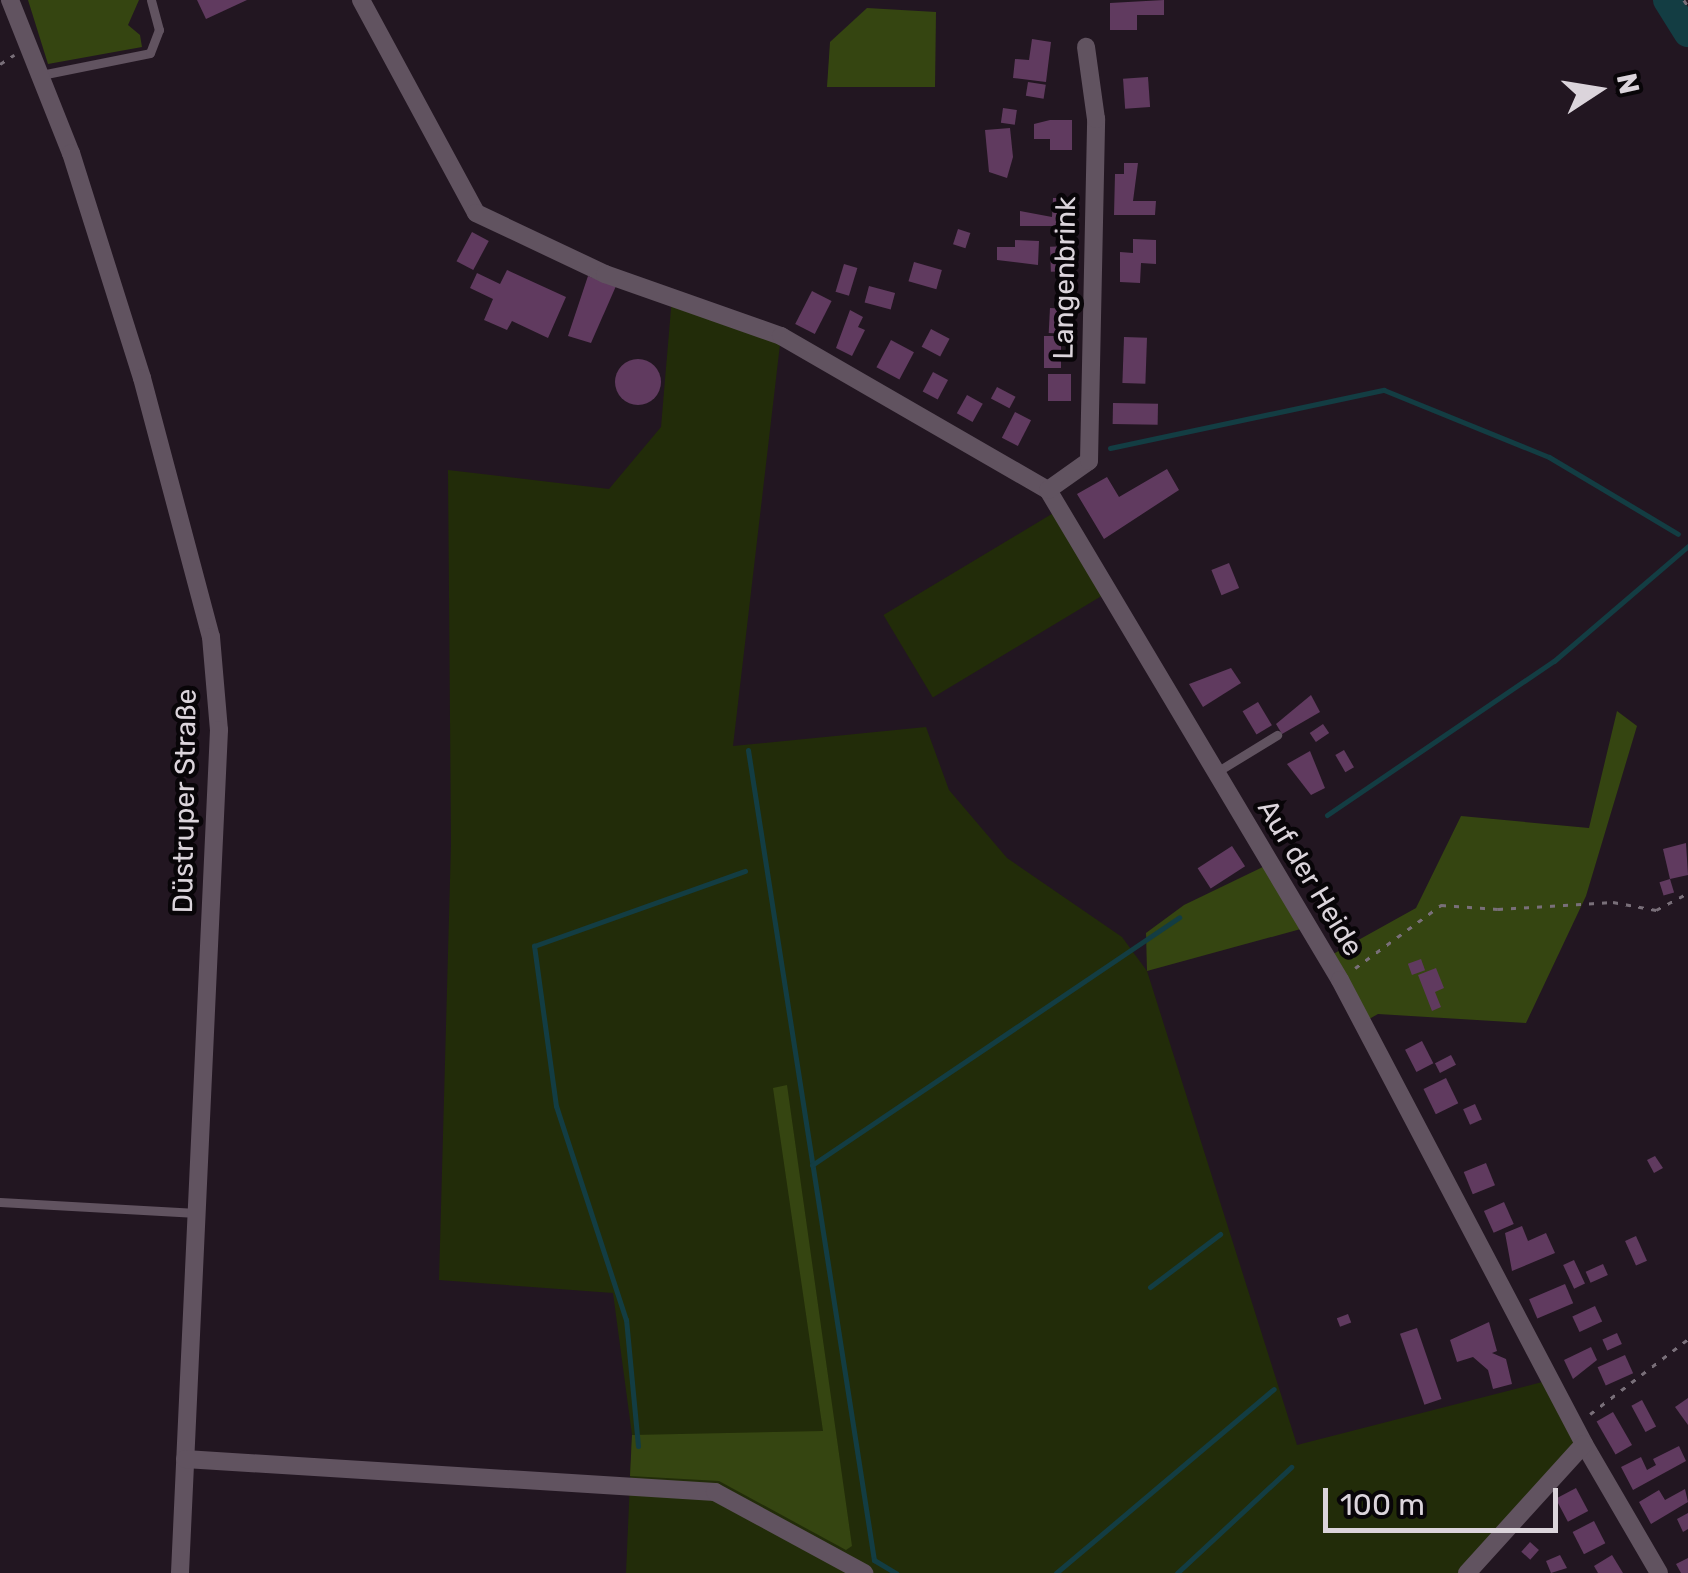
<!DOCTYPE html>
<html>
<head>
<meta charset="utf-8">
<style>
  body { margin:0 }
  #map { position:relative; width:1688px; height:1573px; overflow:hidden; background:#221621; font-family:Rubik,sans-serif }
  div>[style] { position:absolute }
  [style*='--x'] { left:calc(var(--x)*1px); top:calc(var(--y)*1px); width:calc(var(--w)*1px); rotate:calc(var(--a)*1deg) }
  .green>* { inset:0; background:#222c09; transform-origin:0 0 }
  .forest>* { inset:0; background:#354511 }
  .stream>* { height:5px; margin:-2.5px; padding:0 2.5px; transform-origin:2.5px; border-radius:2.5px; background:#133d43 }
  .river>* { height:28px; margin:-14px; padding:0 14px; transform-origin:14px; border-radius:14px; background:#133d43 }
  .building>* { inset:0; background:#603a5f; transform-origin:0 0 }
  .round { border-radius:50% }
  .path>* { height:2.5px; margin-top:-1.25px; transform-origin:0; background:repeating-linear-gradient(90deg,#796f79 0 5px,transparent 0 13px) }
  .lane>* { height:9px; margin:-4.5px; padding:0 4.5px; transform-origin:4.5px; border-radius:4.5px; background:#615360 }
  .street>* { height:18px; margin:-9px; padding:0 9px; transform-origin:9px; border-radius:9px; background:#615360 }
  span { translate:-50% -50%; white-space:nowrap; text-align:center; line-height:1.15; -webkit-text-stroke:9px #080508; paint-order:stroke }
  .street-label { font-size:28px; color:#dbd4db }
  .north { position:absolute; left:1548px; top:40px; width:100px; height:100px; -webkit-text-stroke:8px #080508; paint-order:stroke; rotate:78deg; font-size:28px; font-weight:700; line-height:40px; text-align:center; color:#dbd4db }
  .north::after { content:''; display:block; margin:auto; width:35px; height:45px; background:#dbd4db; clip-path:polygon(50% 0,100% 100%,50% 72%,0 100%) }
  .scale { position:absolute; left:1323px; top:1488px; width:235px; height:45px; box-sizing:border-box; border:5px solid #dbd4db; border-top:0; padding-left:12px; font-size:30px; line-height:35px; white-space:nowrap; color:#dbd4db; -webkit-text-stroke:8px #080508; paint-order:stroke }
</style>
</head>
<body>
<div id="map">
  <div class="green">
    <div style="clip-path:polygon(672px 297px,781px 336px,733px 746px,926px 727px,949px 790px,1007px 858px,1122px 937px,1147px 971px,1297px 1445px,1550px 1380px,1584px 1444px,1467px 1573px,626px 1573px,632px 1435px,613px 1293px,439px 1280px,451px 844px,448px 470px,609px 489px,661px 427px)"></div>
    <div style="left:1060px;top:509px;width:96px;height:206px;rotate:59deg"></div>
  </div>
  <div class="forest">
    <div style="clip-path:polygon(28px 0,139px 0,128px 25px,140px 35px,142px 47px,48px 64px)"></div>
    <div style="clip-path:polygon(867px 8px,936px 12px,935px 87px,827px 87px,830px 42px)"></div>
    <div style="clip-path:polygon(1617px 711px,1637px 726px,1586px 896px,1526px 1023px,1378px 1014px,1362px 1023px,1326px 958px,1416px 908px,1461px 816px,1589px 828px)"></div>
    <div style="clip-path:polygon(1269px 864px,1308px 927px,1147px 971px,1146px 933px,1184px 905px)"></div>
    <div style="clip-path:polygon(787px 1085px,852px 1546px,846px 1550px,719px 1481px,630px 1476px,632px 1435px,823px 1431px,773px 1088px)"></div>
  </div>
  <div class="stream">
    <div style="--x:1110;--y:448;--w:280;--a:-12"></div>
    <div style="--x:1384;--y:390;--w:178;--a:22.1"></div>
    <div style="--x:1549;--y:457;--w:150;--a:30.8"></div>
    <div style="--x:748;--y:750;--w:820;--a:81.16"></div>
    <div style="--x:874;--y:1560;--w:26;--a:31"></div>
    <div style="--x:1327;--y:815;--w:274;--a:-34.2"></div>
    <div style="--x:1554;--y:661;--w:177;--a:-40.6"></div>
    <div style="--x:812;--y:1165;--w:443;--a:-34"></div>
    <div style="--x:1150;--y:1287;--w:88;--a:-37.1"></div>
    <div style="--x:638;--y:1446;--w:127;--a:-95.4"></div>
    <div style="--x:626;--y:1320;--w:225;--a:-108.1"></div>
    <div style="--x:556;--y:1106;--w:162;--a:-97.8"></div>
    <div style="--x:534;--y:946;--w:224;--a:-19.6"></div>
    <div style="--x:1056;--y:1573;--w:285;--a:-40.2"></div>
    <div style="--x:1177;--y:1573;--w:156;--a:-42.9"></div>
  </div>
  <div class="river">
    <div style="--x:1667;--y:0;--w:39;--a:58"></div>
  </div>
  <div class="building">
    <div style="clip-path:polygon(197px 0,247px 0,206px 19px)"></div>
    <div style="clip-path:polygon(1164px 0,1164px 15px,1137px 15px,1137px 30px,1110px 30px,1110px 3px)"></div>
    <div style="clip-path:polygon(1032px 39px,1051px 42px,1046px 82px,1013px 78px,1015px 59px,1029px 60px)"></div>
    <div style="left:1148px;top:77px;width:30px;height:25px;rotate:86deg"></div>
    <div style="left:1028px;top:82px;width:18px;height:14px;rotate:9deg"></div>
    <div style="left:1003px;top:108px;width:14px;height:15px;rotate:8deg"></div>
    <div style="clip-path:polygon(1050px 120px,1072px 120px,1072px 150px,1050px 150px,1050px 139px,1034px 139px,1034px 124px)"></div>
    <div style="clip-path:polygon(1010px 128px,1013px 157px,1007px 178px,989px 172px,985px 130px)"></div>
    <div style="clip-path:polygon(1124px 163px,1138px 163px,1133px 201px,1156px 201px,1155px 215px,1114px 215px,1115px 174px,1124px 174px)"></div>
    <div style="clip-path:polygon(1053px 198px,1072px 198px,1072px 226px,1020px 226px,1020px 211px,1052px 217px)"></div>
    <div style="left:958px;top:229px;width:13px;height:16px;rotate:18deg"></div>
    <div style="left:472px;top:232px;width:19px;height:33px;rotate:28deg"></div>
    <div style="clip-path:polygon(1133px 239px,1156px 240px,1156px 264px,1141px 263px,1140px 283px,1120px 282px,1120px 252px,1133px 253px)"></div>
    <div style="clip-path:polygon(1015px 240px,1039px 241px,1038px 265px,997px 260px,997px 247px,1015px 247px)"></div>
    <div style="left:1069px;top:246px;width:25px;height:19px;rotate:88deg"></div>
    <div style="left:914px;top:262px;width:29px;height:20px;rotate:16deg"></div>
    <div style="left:844px;top:264px;width:14px;height:29px;rotate:17deg"></div>
    <div style="clip-path:polygon(507px 270px,566px 297px,548px 338px,512px 321px,507px 330px,484px 320px,493px 299px,470px 288px,477px 273px,500px 284px)"></div>
    <div style="clip-path:polygon(588px 276px,616px 286px,591px 343px,568px 336px)"></div>
    <div style="left:869px;top:286px;width:27px;height:17px;rotate:15deg"></div>
    <div style="left:812px;top:291px;width:22px;height:37px;rotate:27deg"></div>
    <div style="left:1050px;top:308px;width:20px;height:25px;rotate:3deg"></div>
    <div style="clip-path:polygon(850px 310px,863px 317px,858px 327px,865px 330px,852px 356px,836px 348px)"></div>
    <div style="left:931px;top:329px;width:21px;height:20px;rotate:28deg"></div>
    <div style="left:1044px;top:336px;width:17px;height:32px"></div>
    <div style="left:1124px;top:337px;width:23px;height:46px;rotate:2deg"></div>
    <div style="left:891px;top:340px;width:26px;height:31px;rotate:28deg"></div>
    <div class="round" style="left:615px;top:359px;width:46px;height:46px"></div>
    <div style="left:933px;top:372px;width:17px;height:22px;rotate:28deg"></div>
    <div style="left:1048px;top:374px;width:23px;height:27px"></div>
    <div style="left:997px;top:387px;width:21px;height:13px;rotate:28deg"></div>
    <div style="left:967px;top:395px;width:18px;height:21px;rotate:29deg"></div>
    <div style="left:1113px;top:403px;width:45px;height:21px;rotate:1deg"></div>
    <div style="left:1015px;top:412px;width:18px;height:29px;rotate:27deg"></div>
    <div style="clip-path:polygon(1167px 469px,1179px 490px,1104px 539px,1077px 494px,1107px 477px,1119px 497px)"></div>
    <div style="left:1229px;top:563px;width:27px;height:19px;rotate:68deg"></div>
    <div style="clip-path:polygon(1231px 668px,1241px 683px,1203px 707px,1189px 684px)"></div>
    <div style="clip-path:polygon(1311px 695px,1320px 712px,1282px 734px,1276px 724px)"></div>
    <div style="left:1258px;top:702px;width:27px;height:18px;rotate:59deg"></div>
    <div style="left:1323px;top:724px;width:11px;height:16px;rotate:56deg"></div>
    <div style="left:1344px;top:750px;width:20px;height:10px;rotate:60deg"></div>
    <div style="clip-path:polygon(1310px 751px,1325px 788px,1311px 795px,1287px 764px)"></div>
    <div style="clip-path:polygon(1686px 843px,1688px 875px,1670px 879px,1663px 849px)"></div>
    <div style="left:1232px;top:846px;width:24px;height:41px;rotate:57deg"></div>
    <div style="left:1670px;top:879px;width:14px;height:11px;rotate:73deg"></div>
    <div style="left:1421px;top:959px;width:12px;height:14px;rotate:70deg"></div>
    <div style="clip-path:polygon(1436px 968px,1444px 988px,1435px 992px,1441px 1007px,1432px 1011px,1418px 975px)"></div>
    <div style="left:1422px;top:1041px;width:25px;height:19px;rotate:63deg"></div>
    <div style="left:1451px;top:1055px;width:11px;height:18px;rotate:63deg"></div>
    <div style="left:1446px;top:1078px;width:28px;height:25px;rotate:64deg"></div>
    <div style="left:1475px;top:1104px;width:17px;height:13px;rotate:66deg"></div>
    <div style="clip-path:polygon(1655px 1156px,1663px 1168px,1654px 1173px,1647px 1160px)"></div>
    <div style="left:1486px;top:1163px;width:24px;height:24px;rotate:68deg"></div>
    <div style="left:1504px;top:1202px;width:24px;height:22px;rotate:66deg"></div>
    <div style="clip-path:polygon(1522px 1226px,1528px 1241px,1546px 1233px,1555px 1253px,1512px 1271px,1505px 1233px)"></div>
    <div style="left:1636px;top:1236px;width:27px;height:12px;rotate:66deg"></div>
    <div style="left:1574px;top:1260px;width:26px;height:12px;rotate:65deg"></div>
    <div style="left:1603px;top:1264px;width:12px;height:19px;rotate:66deg"></div>
    <div style="left:1565px;top:1284px;width:21px;height:39px;rotate:67deg"></div>
    <div style="left:1595px;top:1306px;width:17px;height:25px;rotate:65deg"></div>
    <div style="left:1348px;top:1314px;width:9px;height:12px;rotate:69deg"></div>
    <div style="clip-path:polygon(1489px 1322px,1497px 1351px,1492px 1353px,1506px 1359px,1512px 1384px,1493px 1389px,1488px 1370px,1473px 1357px,1457px 1362px,1450px 1340px)"></div>
    <div style="left:1417px;top:1328px;width:75px;height:18px;rotate:71deg"></div>
    <div style="left:1617px;top:1333px;width:12px;height:16px;rotate:66deg"></div>
    <div style="clip-path:polygon(1591px 1347px,1597px 1360px,1573px 1379px,1564px 1360px)"></div>
    <div style="left:1625px;top:1355px;width:20px;height:30px;rotate:66deg"></div>
    <div style="clip-path:polygon(1688px 1398px,1688px 1425px,1675px 1407px)"></div>
    <div style="left:1642px;top:1400px;width:30px;height:12px;rotate:62deg"></div>
    <div style="left:1613px;top:1412px;width:38px;height:19px;rotate:60deg"></div>
    <div style="clip-path:polygon(1679px 1446px,1686px 1461px,1633px 1490px,1621px 1467px,1641px 1457px,1647px 1470px,1656px 1465px,1653px 1459px)"></div>
    <div style="left:1576px;top:1488px;width:26px;height:23px;rotate:62deg"></div>
    <div style="clip-path:polygon(1685px 1489px,1688px 1502px,1651px 1524px,1639px 1502px,1659px 1490px,1665px 1500px)"></div>
    <div style="clip-path:polygon(1688px 1513px,1688px 1529px,1683px 1532px,1677px 1519px)"></div>
    <div style="left:1594px;top:1521px;width:25px;height:24px;rotate:63deg"></div>
    <div style="left:1530px;top:1542px;width:12px;height:13px;rotate:42deg"></div>
    <div style="clip-path:polygon(1560px 1555px,1567px 1568px,1551px 1573px,1546px 1561px)"></div>
    <div style="clip-path:polygon(1612px 1555px,1623px 1573px,1598px 1573px,1594px 1566px)"></div>
    <div style="clip-path:polygon(1688px 1558px,1688px 1573px,1681px 1573px,1676px 1564px)"></div>
  </div>
  <div class="path">
    <div style="--x:1684;--y:0;--w:7;--a:56"></div>
    <div style="--x:0;--y:64;--w:17;--a:-33"></div>
    <div style="--x:1355;--y:968;--w:107;--a:-36.2"></div>
    <div style="--x:1441;--y:905;--w:57;--a:4"></div>
    <div style="--x:1498;--y:909;--w:115;--a:-3.5"></div>
    <div style="--x:1613;--y:902;--w:44;--a:10.5"></div>
    <div style="--x:1656;--y:910;--w:36;--a:-28"></div>
    <div style="--x:1590;--y:1414;--w:123;--a:-37.4"></div>
  </div>
  <div class="lane">
    <div style="--x:41;--y:75;--w:111;--a:-11.4"></div>
    <div style="--x:150;--y:53;--w:25;--a:-69"></div>
    <div style="--x:159;--y:30;--w:31;--a:-105"></div>
    <div style="--x:1215;--y:773;--w:73;--a:-31.5"></div>
    <div style="--x:0;--y:1202;--w:197;--a:3.2"></div>
  </div>
  <div class="street">
    <div style="--x:10;--y:0;--w:165;--a:68.3"></div>
    <div style="--x:71;--y:153;--w:236;--a:72.5"></div>
    <div style="--x:142;--y:378;--w:268;--a:75.1"></div>
    <div style="--x:211;--y:637;--w:93;--a:85.1"></div>
    <div style="--x:219;--y:730;--w:844;--a:92.65"></div>
    <div style="--x:361;--y:0;--w:242;--a:61.6"></div>
    <div style="--x:476;--y:213;--w:143;--a:25.3"></div>
    <div style="--x:605;--y:274;--w:187;--a:19.4"></div>
    <div style="--x:781;--y:336;--w:308;--a:30"></div>
    <div style="--x:1048;--y:490;--w:570;--a:59.21"></div>
    <div style="--x:1340;--y:980;--w:524;--a:62.26"></div>
    <div style="--x:1584;--y:1444;--w:149;--a:59.8"></div>
    <div style="--x:1048;--y:490;--w:50;--a:-35.3"></div>
    <div style="--x:1089;--y:461;--w:342;--a:-88.8"></div>
    <div style="--x:1096;--y:119;--w:73;--a:-97.9"></div>
    <div style="--x:185;--y:1459;--w:531;--a:3.56"></div>
    <div style="--x:715;--y:1492;--w:170;--a:28.5"></div>
    <div style="--x:1467;--y:1573;--w:174;--a:-47.8"></div>
  </div>
  <div class="street-label">
    <span style="left:1065px;top:278px;rotate:-89deg">Langenbrink</span>
    <span style="left:185px;top:801px;rotate:-89deg">Düstruper Straße</span>
    <span style="left:1310px;top:878px;rotate:59deg">Auf der Heide</span>
  </div>
  <div class="north">N</div>
  <div class="scale">100 m</div>
</div>
</body>
</html>
